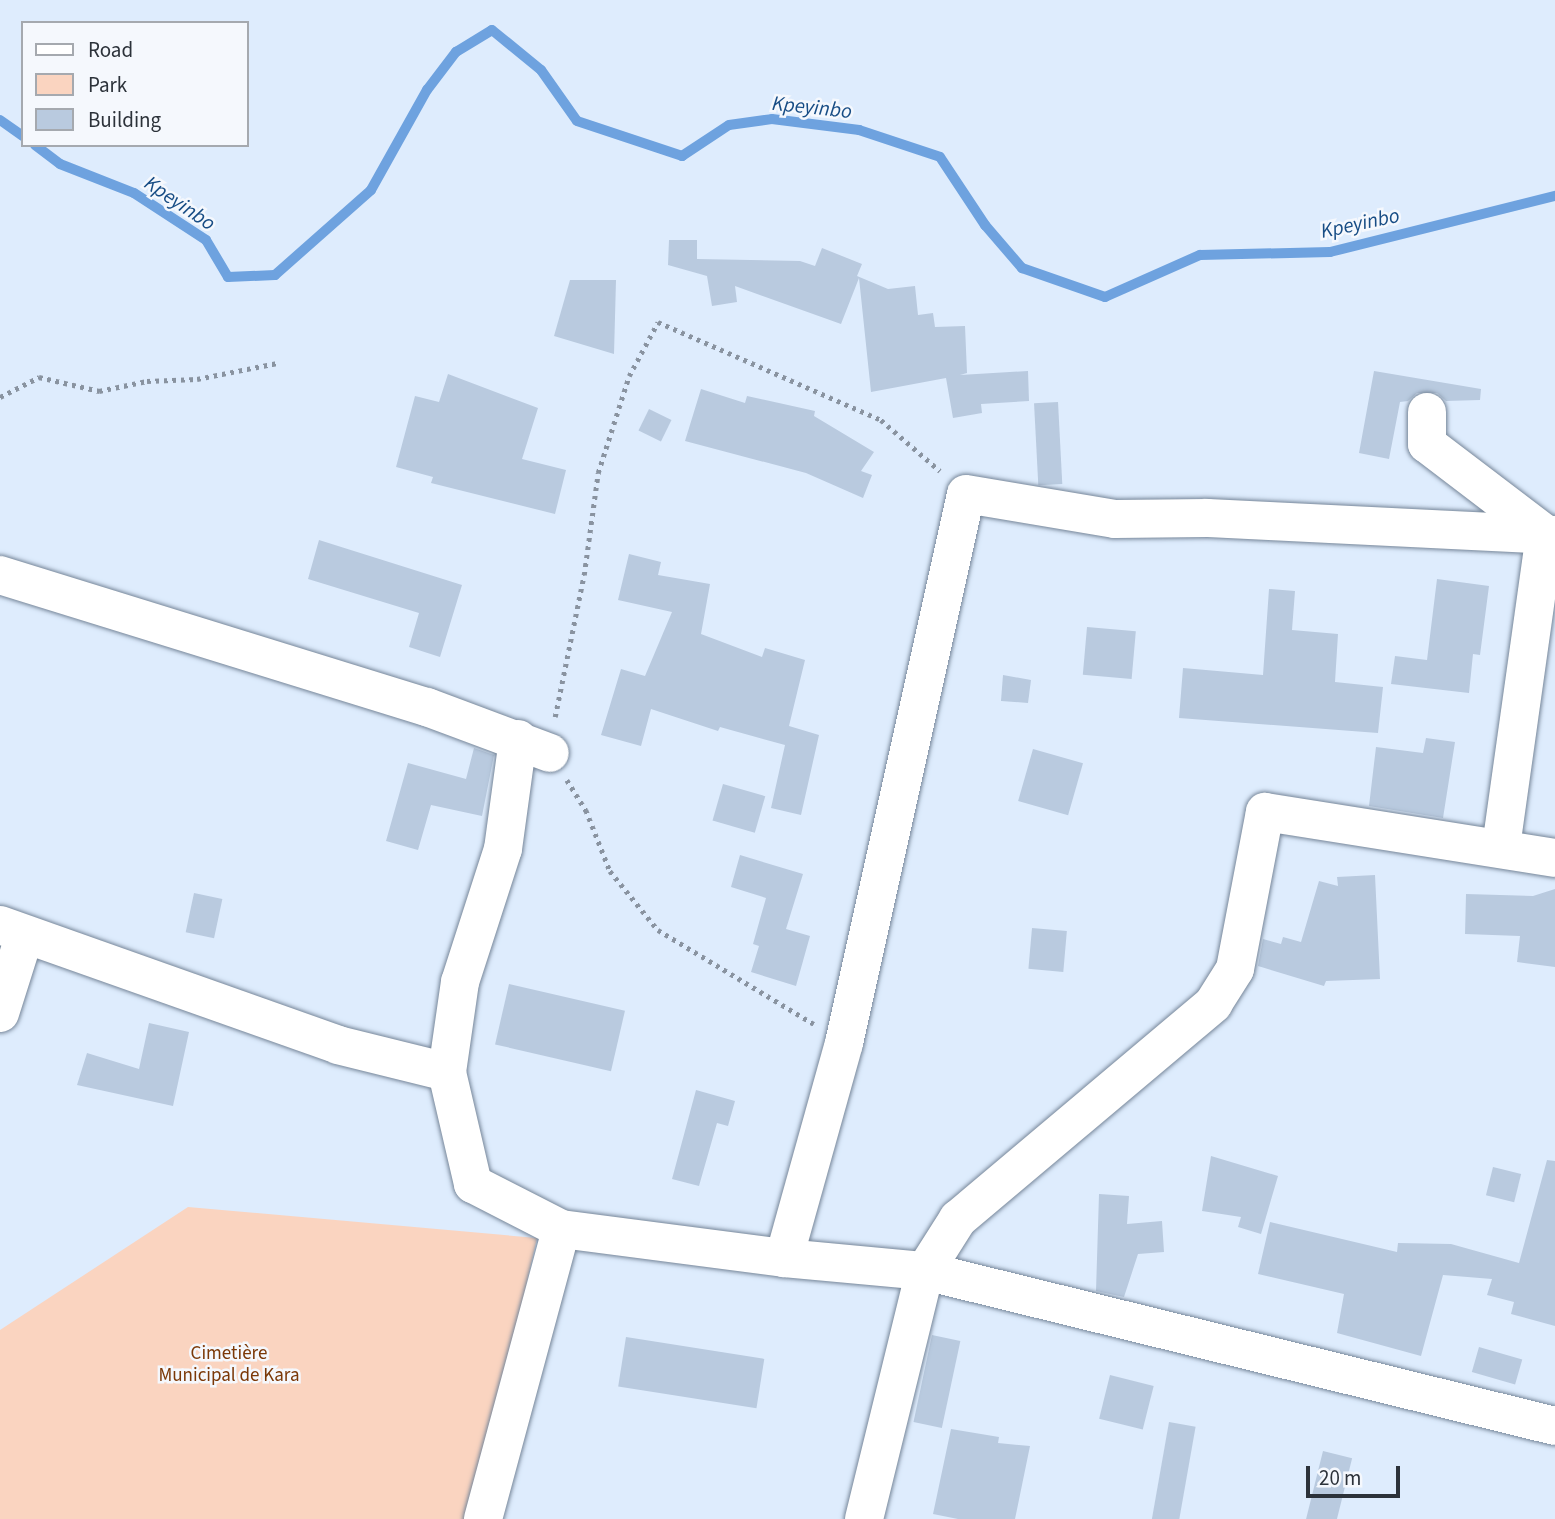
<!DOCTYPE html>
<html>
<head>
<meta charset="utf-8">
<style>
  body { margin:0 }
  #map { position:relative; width:1555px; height:1519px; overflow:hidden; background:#deecfd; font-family:"Source Sans 3",sans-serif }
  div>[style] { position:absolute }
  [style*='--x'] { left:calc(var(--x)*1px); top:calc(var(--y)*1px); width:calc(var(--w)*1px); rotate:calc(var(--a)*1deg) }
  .green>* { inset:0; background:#fad4c0 }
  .stream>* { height:10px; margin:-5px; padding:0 5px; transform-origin:5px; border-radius:5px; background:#6ea2df }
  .building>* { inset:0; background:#b9cadf; transform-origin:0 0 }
  .path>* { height:4.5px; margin-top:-2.25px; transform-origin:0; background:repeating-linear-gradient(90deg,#8993a0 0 3.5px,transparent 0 8.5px) }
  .roads { filter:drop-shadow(0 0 2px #768699) drop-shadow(0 0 2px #768699) }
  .minor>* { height:38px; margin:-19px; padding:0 19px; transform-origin:19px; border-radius:19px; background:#fff }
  span { translate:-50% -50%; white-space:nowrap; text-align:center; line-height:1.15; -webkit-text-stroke:5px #f5f8fd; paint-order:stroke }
  .park-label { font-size:19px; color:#7b3807 }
  .water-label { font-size:21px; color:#184d85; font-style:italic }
  .legend { position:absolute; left:21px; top:21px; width:228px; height:126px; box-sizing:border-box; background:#f5f8fd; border:2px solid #a5a9af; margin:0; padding:9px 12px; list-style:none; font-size:21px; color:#2c323a }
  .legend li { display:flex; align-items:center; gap:14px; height:35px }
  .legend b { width:35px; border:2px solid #a5a9af }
  .scale { position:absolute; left:1306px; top:1466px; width:94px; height:32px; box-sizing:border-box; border:4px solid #2c323a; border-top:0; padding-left:9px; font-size:21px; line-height:24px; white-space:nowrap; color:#2c323a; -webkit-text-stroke:5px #f5f8fd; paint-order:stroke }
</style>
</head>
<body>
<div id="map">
  <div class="green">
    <div style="clip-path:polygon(188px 1207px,537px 1238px,473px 1519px,0 1519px,0 1330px)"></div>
  </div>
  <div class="stream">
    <div style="--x:0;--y:120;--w:28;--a:35"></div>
    <div style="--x:35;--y:145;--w:31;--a:37"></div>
    <div style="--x:60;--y:164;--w:79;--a:21.4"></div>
    <div style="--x:134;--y:193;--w:86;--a:33.1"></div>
    <div style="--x:206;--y:240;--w:43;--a:59.3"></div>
    <div style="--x:228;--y:277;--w:47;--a:-2.4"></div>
    <div style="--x:275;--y:275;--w:128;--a:-41.5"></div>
    <div style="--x:371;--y:190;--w:115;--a:-60.8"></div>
    <div style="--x:427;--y:90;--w:48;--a:-52.7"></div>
    <div style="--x:456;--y:52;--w:42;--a:-31.4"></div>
    <div style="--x:492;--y:30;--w:63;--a:39.2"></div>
    <div style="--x:541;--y:70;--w:62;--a:54.8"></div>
    <div style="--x:577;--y:121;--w:111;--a:18.4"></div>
    <div style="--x:682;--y:156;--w:56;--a:-33.4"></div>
    <div style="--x:729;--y:125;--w:43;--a:-7.9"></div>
    <div style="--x:772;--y:119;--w:88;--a:7.2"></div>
    <div style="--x:859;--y:130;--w:85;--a:18.4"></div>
    <div style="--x:940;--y:157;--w:82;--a:56.5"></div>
    <div style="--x:985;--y:225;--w:57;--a:49.3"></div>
    <div style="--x:1022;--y:268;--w:88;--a:19.3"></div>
    <div style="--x:1105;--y:297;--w:104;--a:-23.9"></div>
    <div style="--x:1200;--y:255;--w:130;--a:-1.3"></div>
    <div style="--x:1330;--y:252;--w:232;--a:-14"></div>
  </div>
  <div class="building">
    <div style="clip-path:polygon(669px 240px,697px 240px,697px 259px,800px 261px,815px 266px,822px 248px,862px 264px,857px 276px,888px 289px,915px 286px,918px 315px,933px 313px,935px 327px,965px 326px,967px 373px,960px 375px,1028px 371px,1029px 401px,981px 404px,982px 413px,953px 418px,946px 378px,871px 392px,859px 278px,841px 324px,735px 286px,737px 302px,712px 306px,707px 276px,668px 265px)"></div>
    <div style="clip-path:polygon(570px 280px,616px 280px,614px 354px,554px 336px)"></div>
    <div style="clip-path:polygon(1374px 371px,1481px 389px,1480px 400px,1446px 401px,1437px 393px,1417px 393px,1408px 401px,1400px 402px,1389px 459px,1359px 453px)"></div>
    <div style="clip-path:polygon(448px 374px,538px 408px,522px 459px,566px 470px,555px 514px,431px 483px,433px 477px,396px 467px,415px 396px,439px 402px)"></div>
    <div style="clip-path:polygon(701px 389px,745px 403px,747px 396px,815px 411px,814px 416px,874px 452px,861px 471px,872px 475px,863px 498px,806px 473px,685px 441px)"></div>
    <div style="left:1058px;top:402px;width:82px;height:24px;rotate:87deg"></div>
    <div style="left:649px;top:409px;width:25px;height:24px;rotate:26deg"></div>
    <div style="clip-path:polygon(319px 540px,462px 585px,440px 657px,409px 647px,419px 613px,308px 579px)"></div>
    <div style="clip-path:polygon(629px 554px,661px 562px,658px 575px,710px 584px,701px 634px,762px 657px,765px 648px,805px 660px,789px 726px,819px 735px,801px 815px,771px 808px,785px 745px,720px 727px,718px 731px,651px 709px,641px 746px,601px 735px,621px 669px,645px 676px,672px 612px,618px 600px)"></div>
    <div style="clip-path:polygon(1437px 579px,1489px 586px,1480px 655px,1473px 654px,1469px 693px,1391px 684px,1395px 656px,1427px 660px)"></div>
    <div style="clip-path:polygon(1269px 589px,1295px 591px,1292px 630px,1338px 634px,1335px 682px,1383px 687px,1378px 733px,1179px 718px,1183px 668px,1263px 675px)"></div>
    <div style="left:1087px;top:627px;width:49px;height:48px;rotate:5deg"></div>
    <div style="clip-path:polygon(1003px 675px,1031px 680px,1028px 703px,1001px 701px)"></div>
    <div style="clip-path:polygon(1426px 738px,1455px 742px,1443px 818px,1369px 806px,1376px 747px,1423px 753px)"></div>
    <div style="clip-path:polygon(474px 748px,494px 755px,482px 816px,431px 805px,418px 850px,386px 841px,408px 763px,466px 779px)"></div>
    <div style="left:1033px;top:749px;width:52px;height:54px;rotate:16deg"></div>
    <div style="left:723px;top:784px;width:44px;height:38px;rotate:16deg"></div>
    <div style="clip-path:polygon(740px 855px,803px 874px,786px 929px,810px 936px,796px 986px,751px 972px,759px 946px,753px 944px,766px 898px,731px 887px)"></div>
    <div style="clip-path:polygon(1375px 875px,1380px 979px,1326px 981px,1324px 986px,1258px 966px,1263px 939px,1281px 944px,1283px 937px,1301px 942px,1319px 881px,1338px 886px,1337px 877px)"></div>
    <div style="clip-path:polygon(1555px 889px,1555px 967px,1517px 962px,1520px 936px,1465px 934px,1466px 894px,1533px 896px)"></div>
    <div style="left:194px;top:893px;width:29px;height:40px;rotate:12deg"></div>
    <div style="left:1032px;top:928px;width:35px;height:41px;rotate:5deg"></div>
    <div style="left:509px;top:984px;width:119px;height:62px;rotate:13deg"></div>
    <div style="clip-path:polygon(149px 1023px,189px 1032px,173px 1106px,77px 1085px,87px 1053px,139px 1069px)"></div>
    <div style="clip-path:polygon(696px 1090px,735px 1101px,728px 1126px,717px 1123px,699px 1186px,672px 1179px)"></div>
    <div style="clip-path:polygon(1211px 1156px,1278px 1176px,1261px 1234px,1238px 1227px,1241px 1217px,1202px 1211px)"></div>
    <div style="clip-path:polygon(1547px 1160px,1555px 1161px,1555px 1326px,1511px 1314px,1514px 1302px,1487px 1295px,1492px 1279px,1443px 1275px,1421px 1356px,1337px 1333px,1344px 1294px,1258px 1274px,1270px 1222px,1397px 1252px,1398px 1243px,1451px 1244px,1519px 1263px)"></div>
    <div style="left:1493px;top:1167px;width:29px;height:29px;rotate:14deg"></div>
    <div style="clip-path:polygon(1099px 1194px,1129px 1196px,1127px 1224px,1162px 1221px,1164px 1252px,1138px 1254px,1124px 1297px,1096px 1291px)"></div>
    <div style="left:932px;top:1335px;width:29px;height:89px;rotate:12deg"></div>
    <div style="left:626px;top:1337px;width:140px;height:50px;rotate:9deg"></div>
    <div style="left:1479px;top:1347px;width:45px;height:26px;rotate:16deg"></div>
    <div style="left:1110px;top:1375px;width:45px;height:45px;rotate:14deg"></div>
    <div style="left:1169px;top:1422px;width:27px;height:99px;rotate:10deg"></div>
    <div style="clip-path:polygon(951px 1429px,999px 1437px,998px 1443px,1030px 1446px,1015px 1519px,958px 1519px,933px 1514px)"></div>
    <div style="left:1323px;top:1451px;width:30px;height:70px;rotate:14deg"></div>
  </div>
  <div class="path">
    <div style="--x:0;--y:397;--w:44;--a:-27.1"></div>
    <div style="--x:39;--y:377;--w:62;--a:13.1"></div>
    <div style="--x:99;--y:391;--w:49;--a:-11.8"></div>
    <div style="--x:147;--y:381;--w:50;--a:-2.3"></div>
    <div style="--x:197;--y:379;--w:82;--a:-11.3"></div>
    <div style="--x:555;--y:717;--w:145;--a:-78.5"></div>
    <div style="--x:584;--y:575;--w:103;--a:-82.2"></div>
    <div style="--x:598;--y:473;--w:102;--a:-72.3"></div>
    <div style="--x:629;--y:376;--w:61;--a:-61.8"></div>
    <div style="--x:658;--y:322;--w:244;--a:23.7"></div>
    <div style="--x:881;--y:420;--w:78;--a:40.8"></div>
    <div style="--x:567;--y:780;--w:36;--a:58"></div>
    <div style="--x:586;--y:810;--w:66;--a:68.5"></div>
    <div style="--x:610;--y:871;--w:76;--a:50.9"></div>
    <div style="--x:658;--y:930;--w:182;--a:31.1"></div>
  </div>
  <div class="roads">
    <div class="minor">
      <div style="--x:1427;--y:412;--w:32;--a:90"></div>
      <div style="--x:1427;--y:444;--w:148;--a:37.3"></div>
      <div style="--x:1545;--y:534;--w:317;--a:98"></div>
      <div style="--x:0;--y:575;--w:447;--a:17.2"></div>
      <div style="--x:427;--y:707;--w:131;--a:20.5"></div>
      <div style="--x:0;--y:925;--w:359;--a:19.5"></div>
      <div style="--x:338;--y:1045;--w:112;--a:13.9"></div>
      <div style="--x:0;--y:1013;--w:80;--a:-72.5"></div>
      <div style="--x:561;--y:1229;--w:225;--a:7.4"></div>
      <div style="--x:784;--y:1258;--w:142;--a:5.3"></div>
      <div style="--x:925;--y:1271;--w:649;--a:13.82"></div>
      <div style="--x:784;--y:1258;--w:223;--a:-74.4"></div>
      <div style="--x:844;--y:1043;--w:562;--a:-77.47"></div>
      <div style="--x:966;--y:494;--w:151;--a:9.5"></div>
      <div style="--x:1115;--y:519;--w:92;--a:-0.6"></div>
      <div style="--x:1207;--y:518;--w:348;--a:2.8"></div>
      <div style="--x:483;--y:1519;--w:300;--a:-74.9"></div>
      <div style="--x:561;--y:1229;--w:99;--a:-152.9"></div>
      <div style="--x:473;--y:1184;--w:115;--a:-103.1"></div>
      <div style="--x:447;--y:1072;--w:91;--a:-81.8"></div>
      <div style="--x:460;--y:982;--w:140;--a:-72.1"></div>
      <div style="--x:503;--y:849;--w:111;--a:-82.2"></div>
      <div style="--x:864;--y:1519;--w:255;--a:-76.2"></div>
      <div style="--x:925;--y:1271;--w:62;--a:-57.6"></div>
      <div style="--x:958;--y:1219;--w:334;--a:-40.1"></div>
      <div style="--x:1213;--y:1004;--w:41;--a:-57.8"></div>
      <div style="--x:1235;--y:969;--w:160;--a:-79.2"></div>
      <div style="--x:1265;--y:812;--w:294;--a:9"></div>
    </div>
  </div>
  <div class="park-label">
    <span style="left:229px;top:1365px">Cimetière<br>Municipal de Kara</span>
  </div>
  <div class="water-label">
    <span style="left:812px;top:107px;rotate:6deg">Kpeyinbo</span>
    <span style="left:180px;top:203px;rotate:34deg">Kpeyinbo</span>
    <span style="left:1360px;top:223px;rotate:-12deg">Kpeyinbo</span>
  </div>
  <ul class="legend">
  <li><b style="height:9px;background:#fff"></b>Road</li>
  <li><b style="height:19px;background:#fad4c0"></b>Park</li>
  <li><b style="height:19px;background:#b9cadf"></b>Building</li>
  </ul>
  <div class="scale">20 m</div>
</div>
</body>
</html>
